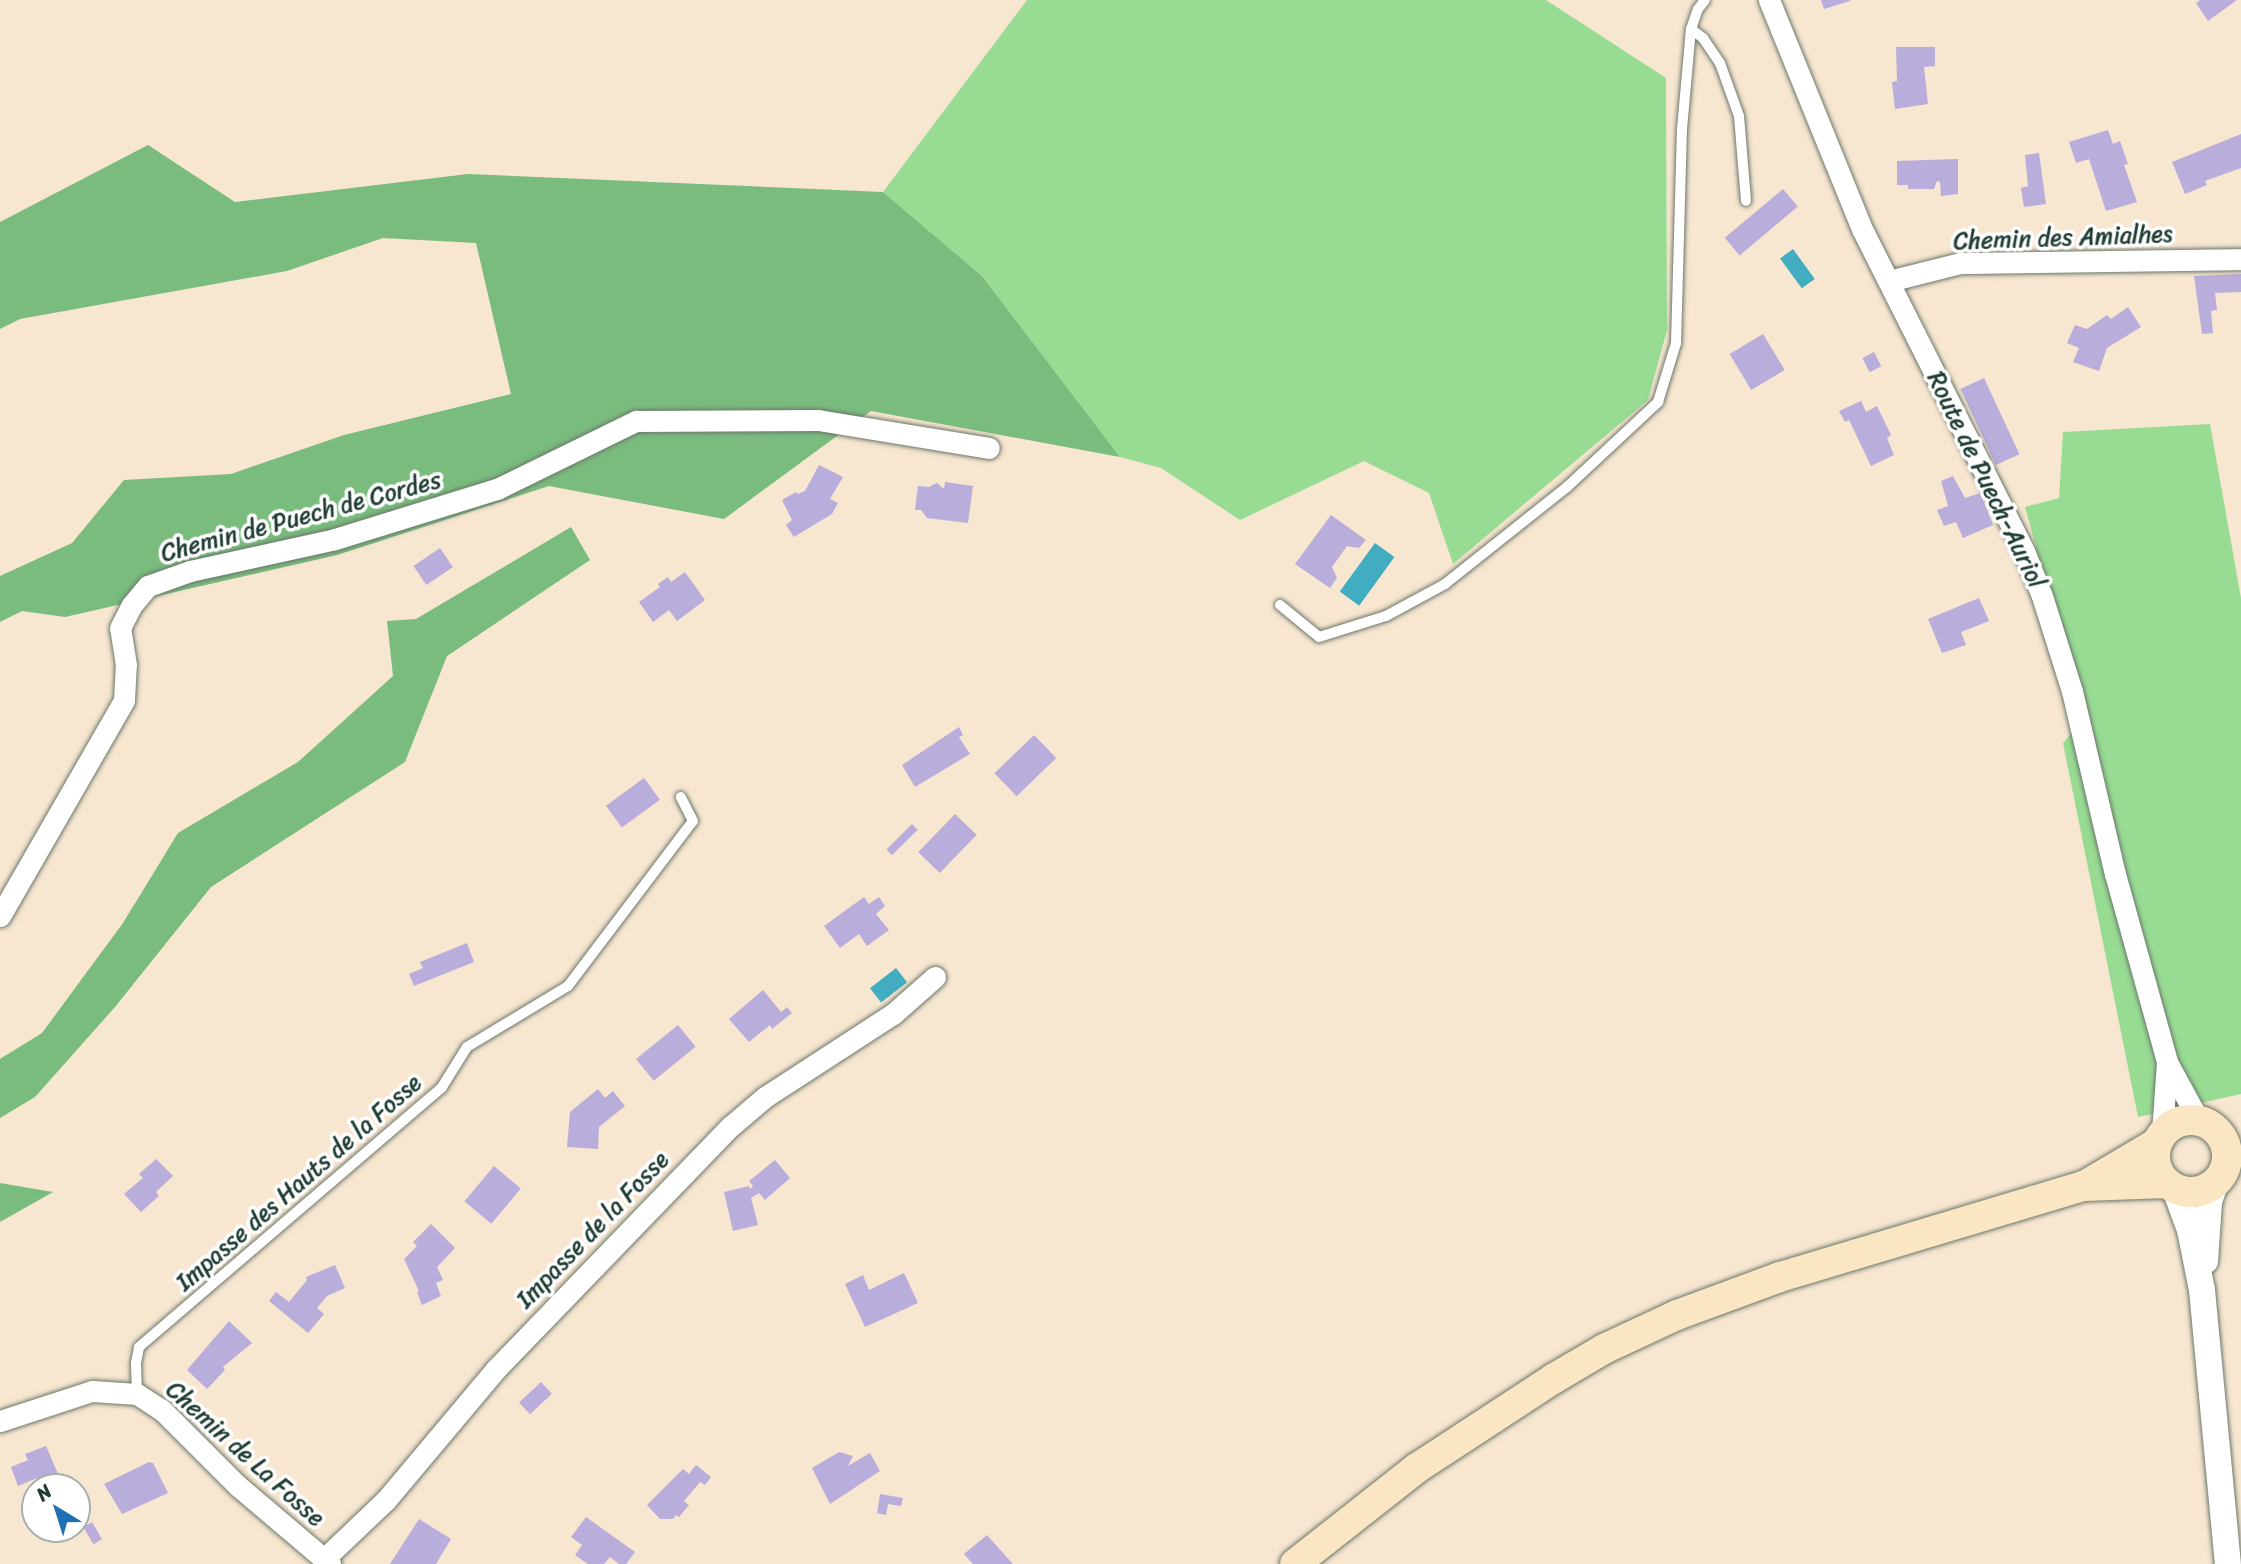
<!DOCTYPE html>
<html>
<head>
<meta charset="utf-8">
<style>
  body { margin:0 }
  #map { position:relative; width:2241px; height:1564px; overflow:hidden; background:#f7e6d0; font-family:Sriracha,sans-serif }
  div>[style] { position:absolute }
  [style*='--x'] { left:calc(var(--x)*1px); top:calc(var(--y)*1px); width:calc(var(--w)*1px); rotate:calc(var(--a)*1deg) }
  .green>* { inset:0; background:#98dc94 }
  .forest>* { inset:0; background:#7abc7e }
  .water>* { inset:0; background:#42acc1; transform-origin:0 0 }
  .building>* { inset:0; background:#b9addb; transform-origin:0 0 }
  .roads { filter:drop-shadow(0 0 2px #6b786b) drop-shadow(0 0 2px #6b786b) }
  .service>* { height:10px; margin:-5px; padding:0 5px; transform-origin:5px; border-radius:5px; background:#fff }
  .minor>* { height:21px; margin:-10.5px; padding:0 10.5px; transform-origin:10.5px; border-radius:10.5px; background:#fff }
  .tertiary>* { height:26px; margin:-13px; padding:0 13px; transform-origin:13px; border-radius:13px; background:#fff }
  .secondary>* { height:30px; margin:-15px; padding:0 15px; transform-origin:15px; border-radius:15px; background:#fbe6c4 }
  .secondary>.ring { margin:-15px; padding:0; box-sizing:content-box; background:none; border:30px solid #fbe6c4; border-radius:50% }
  span { translate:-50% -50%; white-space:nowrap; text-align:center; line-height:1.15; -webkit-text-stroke:7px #fff; paint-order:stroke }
  .street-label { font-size:24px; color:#1f3d34 }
  .north { position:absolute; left:21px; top:1473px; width:70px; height:70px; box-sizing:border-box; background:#fff; border:2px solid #a5b1ae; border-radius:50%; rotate:322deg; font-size:19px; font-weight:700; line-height:28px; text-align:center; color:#1f3d34 }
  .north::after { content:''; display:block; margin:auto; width:24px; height:32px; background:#1f6fb2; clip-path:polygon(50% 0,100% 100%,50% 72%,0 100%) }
</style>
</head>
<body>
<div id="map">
  <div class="green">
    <div style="clip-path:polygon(1027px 0,1546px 0,1666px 78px,1667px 330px,1648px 400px,1453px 564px,1429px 493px,1364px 461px,1240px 520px,1161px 468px,1120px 457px,982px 276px,883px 192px)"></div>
    <div style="clip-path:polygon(2210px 424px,2241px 598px,2241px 1094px,2138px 1117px,2063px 743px,2084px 719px,2025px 507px,2059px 498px,2063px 432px)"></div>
  </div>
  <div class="forest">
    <div style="clip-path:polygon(148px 145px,235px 202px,468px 174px,883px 192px,982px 276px,1120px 457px,871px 411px,724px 519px,549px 486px,337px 555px,65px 617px,22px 611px,0 622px,0 576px,72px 543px,124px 480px,231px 474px,344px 435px,511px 394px,476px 243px,383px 238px,287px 271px,20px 319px,0 329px,0 222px)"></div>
    <div style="clip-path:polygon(571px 527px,590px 560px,447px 656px,405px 762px,211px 887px,115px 1007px,35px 1097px,0 1118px,0 1059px,42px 1033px,123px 923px,178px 833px,298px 762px,393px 676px,387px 621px,416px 619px)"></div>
    <div style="clip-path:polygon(0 1183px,53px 1192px,0 1222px)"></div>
  </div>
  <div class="water">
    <div style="left:1793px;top:249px;width:37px;height:16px;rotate:54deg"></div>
    <div style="left:1375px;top:543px;width:24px;height:60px;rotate:36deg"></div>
    <div style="left:896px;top:968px;width:18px;height:33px;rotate:52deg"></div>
  </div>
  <div class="building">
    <div style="clip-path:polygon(1821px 0,1850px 0,1850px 1px,1824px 9px)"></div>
    <div style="clip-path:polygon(2200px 0,2237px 0,2208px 21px,2196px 3px)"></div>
    <div style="clip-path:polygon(1896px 47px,1935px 47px,1935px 66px,1924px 67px,1928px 104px,1895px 109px,1892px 82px,1897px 81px)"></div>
    <div style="clip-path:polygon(2108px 130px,2113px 144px,2120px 141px,2128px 164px,2124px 165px,2137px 202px,2106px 211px,2089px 159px,2076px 163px,2069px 142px)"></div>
    <div style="clip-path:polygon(2241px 134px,2241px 168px,2205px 181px,2207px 185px,2185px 194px,2172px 162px)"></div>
    <div style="clip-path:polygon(2039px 153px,2046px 204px,2024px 207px,2021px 188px,2028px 186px,2025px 155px)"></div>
    <div style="clip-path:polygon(1958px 159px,1958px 194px,1941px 196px,1940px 182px,1937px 181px,1934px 189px,1908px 189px,1908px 185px,1897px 185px,1897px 161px)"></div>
    <div style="left:1783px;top:189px;width:23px;height:76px;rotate:50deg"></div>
    <div style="clip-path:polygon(2241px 274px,2241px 292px,2215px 293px,2217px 310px,2211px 311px,2213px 333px,2202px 334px,2194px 276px)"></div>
    <div style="clip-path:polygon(2128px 307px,2141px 327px,2107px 348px,2099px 371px,2073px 362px,2079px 348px,2067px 343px,2075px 325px,2087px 329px,2107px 315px,2111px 319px)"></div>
    <div style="left:1763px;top:334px;width:42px;height:39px;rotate:59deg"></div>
    <div style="left:1874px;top:352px;width:16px;height:13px;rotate:63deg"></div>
    <div style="left:1984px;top:378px;width:84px;height:26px;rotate:65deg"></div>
    <div style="clip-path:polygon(1861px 401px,1866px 412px,1877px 406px,1891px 435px,1887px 438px,1894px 455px,1871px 466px,1849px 420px,1845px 422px,1839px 411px)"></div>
    <div style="clip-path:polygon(819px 465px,843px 477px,830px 499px,838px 503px,832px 514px,794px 537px,786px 525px,792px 520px,782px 500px,796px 492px,798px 494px,805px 491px)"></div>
    <div style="clip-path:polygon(1953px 476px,1965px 498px,1980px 493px,1993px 525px,1963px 538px,1956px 522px,1944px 526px,1937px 510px,1948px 506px,1941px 481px)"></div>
    <div style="clip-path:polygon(945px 482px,973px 486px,968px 523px,927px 518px,921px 510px,915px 510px,918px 486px,929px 487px,937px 483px,944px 489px)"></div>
    <div style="clip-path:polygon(1331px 515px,1366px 540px,1359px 548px,1347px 546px,1332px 567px,1337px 578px,1330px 588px,1295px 564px)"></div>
    <div style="left:440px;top:548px;width:23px;height:32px;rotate:56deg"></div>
    <div style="clip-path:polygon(685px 572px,705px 600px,677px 621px,669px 610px,653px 622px,639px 602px,660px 587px,658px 584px,668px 577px,671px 582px)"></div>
    <div style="clip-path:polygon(1979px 598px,1989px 621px,1961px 632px,1966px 645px,1942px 653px,1928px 619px)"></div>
    <div style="clip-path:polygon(959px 727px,963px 735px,959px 737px,970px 754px,915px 787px,902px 765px)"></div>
    <div style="left:1034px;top:735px;width:32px;height:55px;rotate:46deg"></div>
    <div style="left:644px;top:778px;width:27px;height:47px;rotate:54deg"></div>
    <div style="left:955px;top:814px;width:30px;height:53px;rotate:44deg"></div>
    <div style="left:912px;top:824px;width:8px;height:36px;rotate:45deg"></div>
    <div style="clip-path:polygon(864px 897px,869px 904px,879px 897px,885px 906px,876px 914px,889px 930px,867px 946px,859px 934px,840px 948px,824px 926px)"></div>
    <div style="clip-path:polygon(467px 943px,474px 962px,414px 986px,409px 974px,423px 968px,420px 962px)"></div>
    <div style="clip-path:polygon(763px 990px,781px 1012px,787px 1007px,792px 1013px,772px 1029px,770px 1025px,749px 1042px,729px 1019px)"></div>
    <div style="left:678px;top:1025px;width:28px;height:54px;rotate:51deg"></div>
    <div style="clip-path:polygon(598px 1089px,605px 1098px,613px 1091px,625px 1106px,599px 1127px,598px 1149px,567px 1147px,570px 1112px)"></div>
    <div style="clip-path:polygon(156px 1159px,173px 1176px,156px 1192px,159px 1196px,141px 1212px,124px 1194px,143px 1178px,139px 1174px)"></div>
    <div style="clip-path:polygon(775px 1160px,790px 1178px,765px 1200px,759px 1193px,751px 1198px,758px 1225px,733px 1231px,724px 1192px,749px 1186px,750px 1189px,753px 1186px,749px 1181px)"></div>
    <div style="left:494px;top:1166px;width:35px;height:46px;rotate:40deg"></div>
    <div style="clip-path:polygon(431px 1224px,455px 1248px,437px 1267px,443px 1280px,436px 1283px,441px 1296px,422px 1305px,417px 1292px,419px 1291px,404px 1259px,417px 1246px,413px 1242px)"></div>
    <div style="clip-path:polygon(335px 1265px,345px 1288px,327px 1296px,317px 1308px,324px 1314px,308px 1333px,269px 1301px,276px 1292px,289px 1302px,307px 1280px,306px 1277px)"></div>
    <div style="clip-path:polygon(904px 1273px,918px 1303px,865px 1327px,845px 1284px,863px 1275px,869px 1290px)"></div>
    <div style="clip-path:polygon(229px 1321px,252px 1343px,223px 1367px,225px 1370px,207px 1389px,187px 1370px)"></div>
    <div style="left:541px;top:1382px;width:16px;height:30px;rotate:47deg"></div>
    <div style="clip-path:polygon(46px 1446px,59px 1476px,62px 1474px,65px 1481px,41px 1487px,37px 1478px,18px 1486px,11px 1467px,28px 1460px,25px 1454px)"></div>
    <div style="clip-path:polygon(839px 1452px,853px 1456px,848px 1466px,870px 1453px,880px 1471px,830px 1504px,812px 1468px)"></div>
    <div style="clip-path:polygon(149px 1462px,153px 1463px,168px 1493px,122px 1514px,104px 1484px)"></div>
    <div style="clip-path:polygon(696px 1465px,711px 1477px,705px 1485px,700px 1482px,684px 1501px,689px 1505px,679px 1517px,676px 1515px,673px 1519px,660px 1519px,647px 1505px,683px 1469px,689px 1474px)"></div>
    <div style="clip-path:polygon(880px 1494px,903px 1498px,901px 1506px,888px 1504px,886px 1515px,877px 1513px)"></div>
    <div style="clip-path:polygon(586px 1517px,635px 1552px,626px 1564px,619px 1564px,610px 1557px,604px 1564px,588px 1564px,575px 1555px,582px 1545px,571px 1537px)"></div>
    <div style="clip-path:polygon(419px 1519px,451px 1539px,436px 1564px,390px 1564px)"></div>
    <div style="left:92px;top:1522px;width:20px;height:10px;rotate:60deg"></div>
    <div style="clip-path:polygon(987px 1535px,1013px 1564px,973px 1564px,964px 1554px)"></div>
  </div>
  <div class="roads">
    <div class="service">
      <div style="--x:1691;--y:29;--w:15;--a:37"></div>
      <div style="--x:1703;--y:38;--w:30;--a:56"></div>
      <div style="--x:1720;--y:63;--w:56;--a:70.3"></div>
      <div style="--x:1739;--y:116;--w:85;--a:85.3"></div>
      <div style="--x:1280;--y:605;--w:50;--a:39.4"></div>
      <div style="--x:1319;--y:637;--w:70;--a:-17.4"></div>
      <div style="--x:1386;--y:616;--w:67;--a:-28.5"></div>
      <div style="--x:1445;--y:584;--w:156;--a:-38.5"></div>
      <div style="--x:1567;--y:487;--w:125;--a:-43"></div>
      <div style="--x:1658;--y:402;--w:62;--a:-73"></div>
      <div style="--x:1676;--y:343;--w:214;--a:-88.4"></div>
      <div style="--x:1682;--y:129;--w:100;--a:-84.9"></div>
      <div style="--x:1691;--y:29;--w:21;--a:-71"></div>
      <div style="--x:1698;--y:9;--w:11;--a:-52"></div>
      <div style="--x:137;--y:1394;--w:31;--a:-92"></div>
      <div style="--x:136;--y:1363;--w:16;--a:-79"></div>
      <div style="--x:139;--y:1347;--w:399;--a:-40.6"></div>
      <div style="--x:442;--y:1087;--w:47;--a:-58"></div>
      <div style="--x:467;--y:1047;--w:118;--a:-31.1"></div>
      <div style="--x:568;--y:986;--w:207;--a:-52.9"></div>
      <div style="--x:693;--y:821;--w:27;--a:-117"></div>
    </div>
    <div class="minor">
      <div style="--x:1769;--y:0;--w:249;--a:67.9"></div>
      <div style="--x:1863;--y:231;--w:358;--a:63.3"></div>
      <div style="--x:2024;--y:551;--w:48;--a:68.2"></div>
      <div style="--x:2042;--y:596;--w:100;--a:72.5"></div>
      <div style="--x:2072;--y:691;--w:188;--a:76.8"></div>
      <div style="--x:2115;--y:874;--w:195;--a:74.5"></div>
      <div style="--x:2167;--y:1062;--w:67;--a:61.5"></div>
      <div style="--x:1889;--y:281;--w:73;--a:-14.2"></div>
      <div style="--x:1960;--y:263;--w:281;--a:-0.8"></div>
      <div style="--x:0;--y:916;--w:249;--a:-60.1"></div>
      <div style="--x:124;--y:700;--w:35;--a:-87"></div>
      <div style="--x:126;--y:665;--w:37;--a:-99"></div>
      <div style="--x:120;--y:628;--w:25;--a:-63"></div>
      <div style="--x:131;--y:606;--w:26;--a:-50"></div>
      <div style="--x:148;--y:586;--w:45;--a:-19.7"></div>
      <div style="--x:190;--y:571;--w:148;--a:-12.4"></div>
      <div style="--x:335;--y:539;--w:170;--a:-17.2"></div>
      <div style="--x:497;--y:489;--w:155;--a:-26.1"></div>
      <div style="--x:636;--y:421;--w:182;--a:-0.3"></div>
      <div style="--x:818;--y:420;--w:173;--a:9.3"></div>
      <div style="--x:2162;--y:1133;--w:71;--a:-86"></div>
      <div style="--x:0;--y:1421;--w:97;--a:-18.1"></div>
      <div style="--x:92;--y:1391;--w:45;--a:3.8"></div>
      <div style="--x:137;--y:1394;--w:30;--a:33"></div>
      <div style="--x:162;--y:1410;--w:107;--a:45"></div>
      <div style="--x:238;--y:1486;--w:121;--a:40.3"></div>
      <div style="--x:324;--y:1559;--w:86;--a:-43.6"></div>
      <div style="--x:386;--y:1500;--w:171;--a:-50"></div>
      <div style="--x:496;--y:1369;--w:338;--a:-46"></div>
      <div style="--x:731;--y:1126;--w:45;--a:-40.5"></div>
      <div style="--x:765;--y:1097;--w:153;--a:-33"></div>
      <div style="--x:893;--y:1014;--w:56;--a:-41.4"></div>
    </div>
    <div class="tertiary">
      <div style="--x:2175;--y:1189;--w:44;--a:69.9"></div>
      <div style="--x:2190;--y:1230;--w:61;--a:78.7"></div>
      <div style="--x:2202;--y:1290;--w:275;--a:84.6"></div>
      <div style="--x:2205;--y:1261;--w:59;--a:-86.1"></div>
      <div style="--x:2209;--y:1202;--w:20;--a:-72"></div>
    </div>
    <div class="secondary">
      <div class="ring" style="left:2155px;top:1120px;width:42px;height:42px"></div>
      <div style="--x:2086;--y:1185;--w:82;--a:-30.6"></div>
      <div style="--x:1295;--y:1564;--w:155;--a:-38.2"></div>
      <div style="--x:1417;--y:1468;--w:163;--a:-33.2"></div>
      <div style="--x:1553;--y:1379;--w:59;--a:-30.5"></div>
      <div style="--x:1604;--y:1349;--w:81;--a:-25"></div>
      <div style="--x:1677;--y:1315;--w:110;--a:-20.3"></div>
      <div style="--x:1780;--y:1277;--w:316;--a:-16.7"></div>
      <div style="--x:2083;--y:1186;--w:84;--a:-2"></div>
    </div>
  </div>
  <div class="street-label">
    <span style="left:2063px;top:238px;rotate:-2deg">Chemin des Amialhes</span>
    <span style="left:1986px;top:480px;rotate:64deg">Route de Puech-Auriol</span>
    <span style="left:301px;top:517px;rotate:-15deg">Chemin de Puech de Cordes</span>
    <span style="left:299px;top:1183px;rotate:-41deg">Impasse des Hauts de la Fosse</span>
    <span style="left:593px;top:1230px;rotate:-46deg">Impasse de la Fosse</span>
    <span style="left:245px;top:1454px;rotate:42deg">Chemin de La Fosse</span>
  </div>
  <div class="north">N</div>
</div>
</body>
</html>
